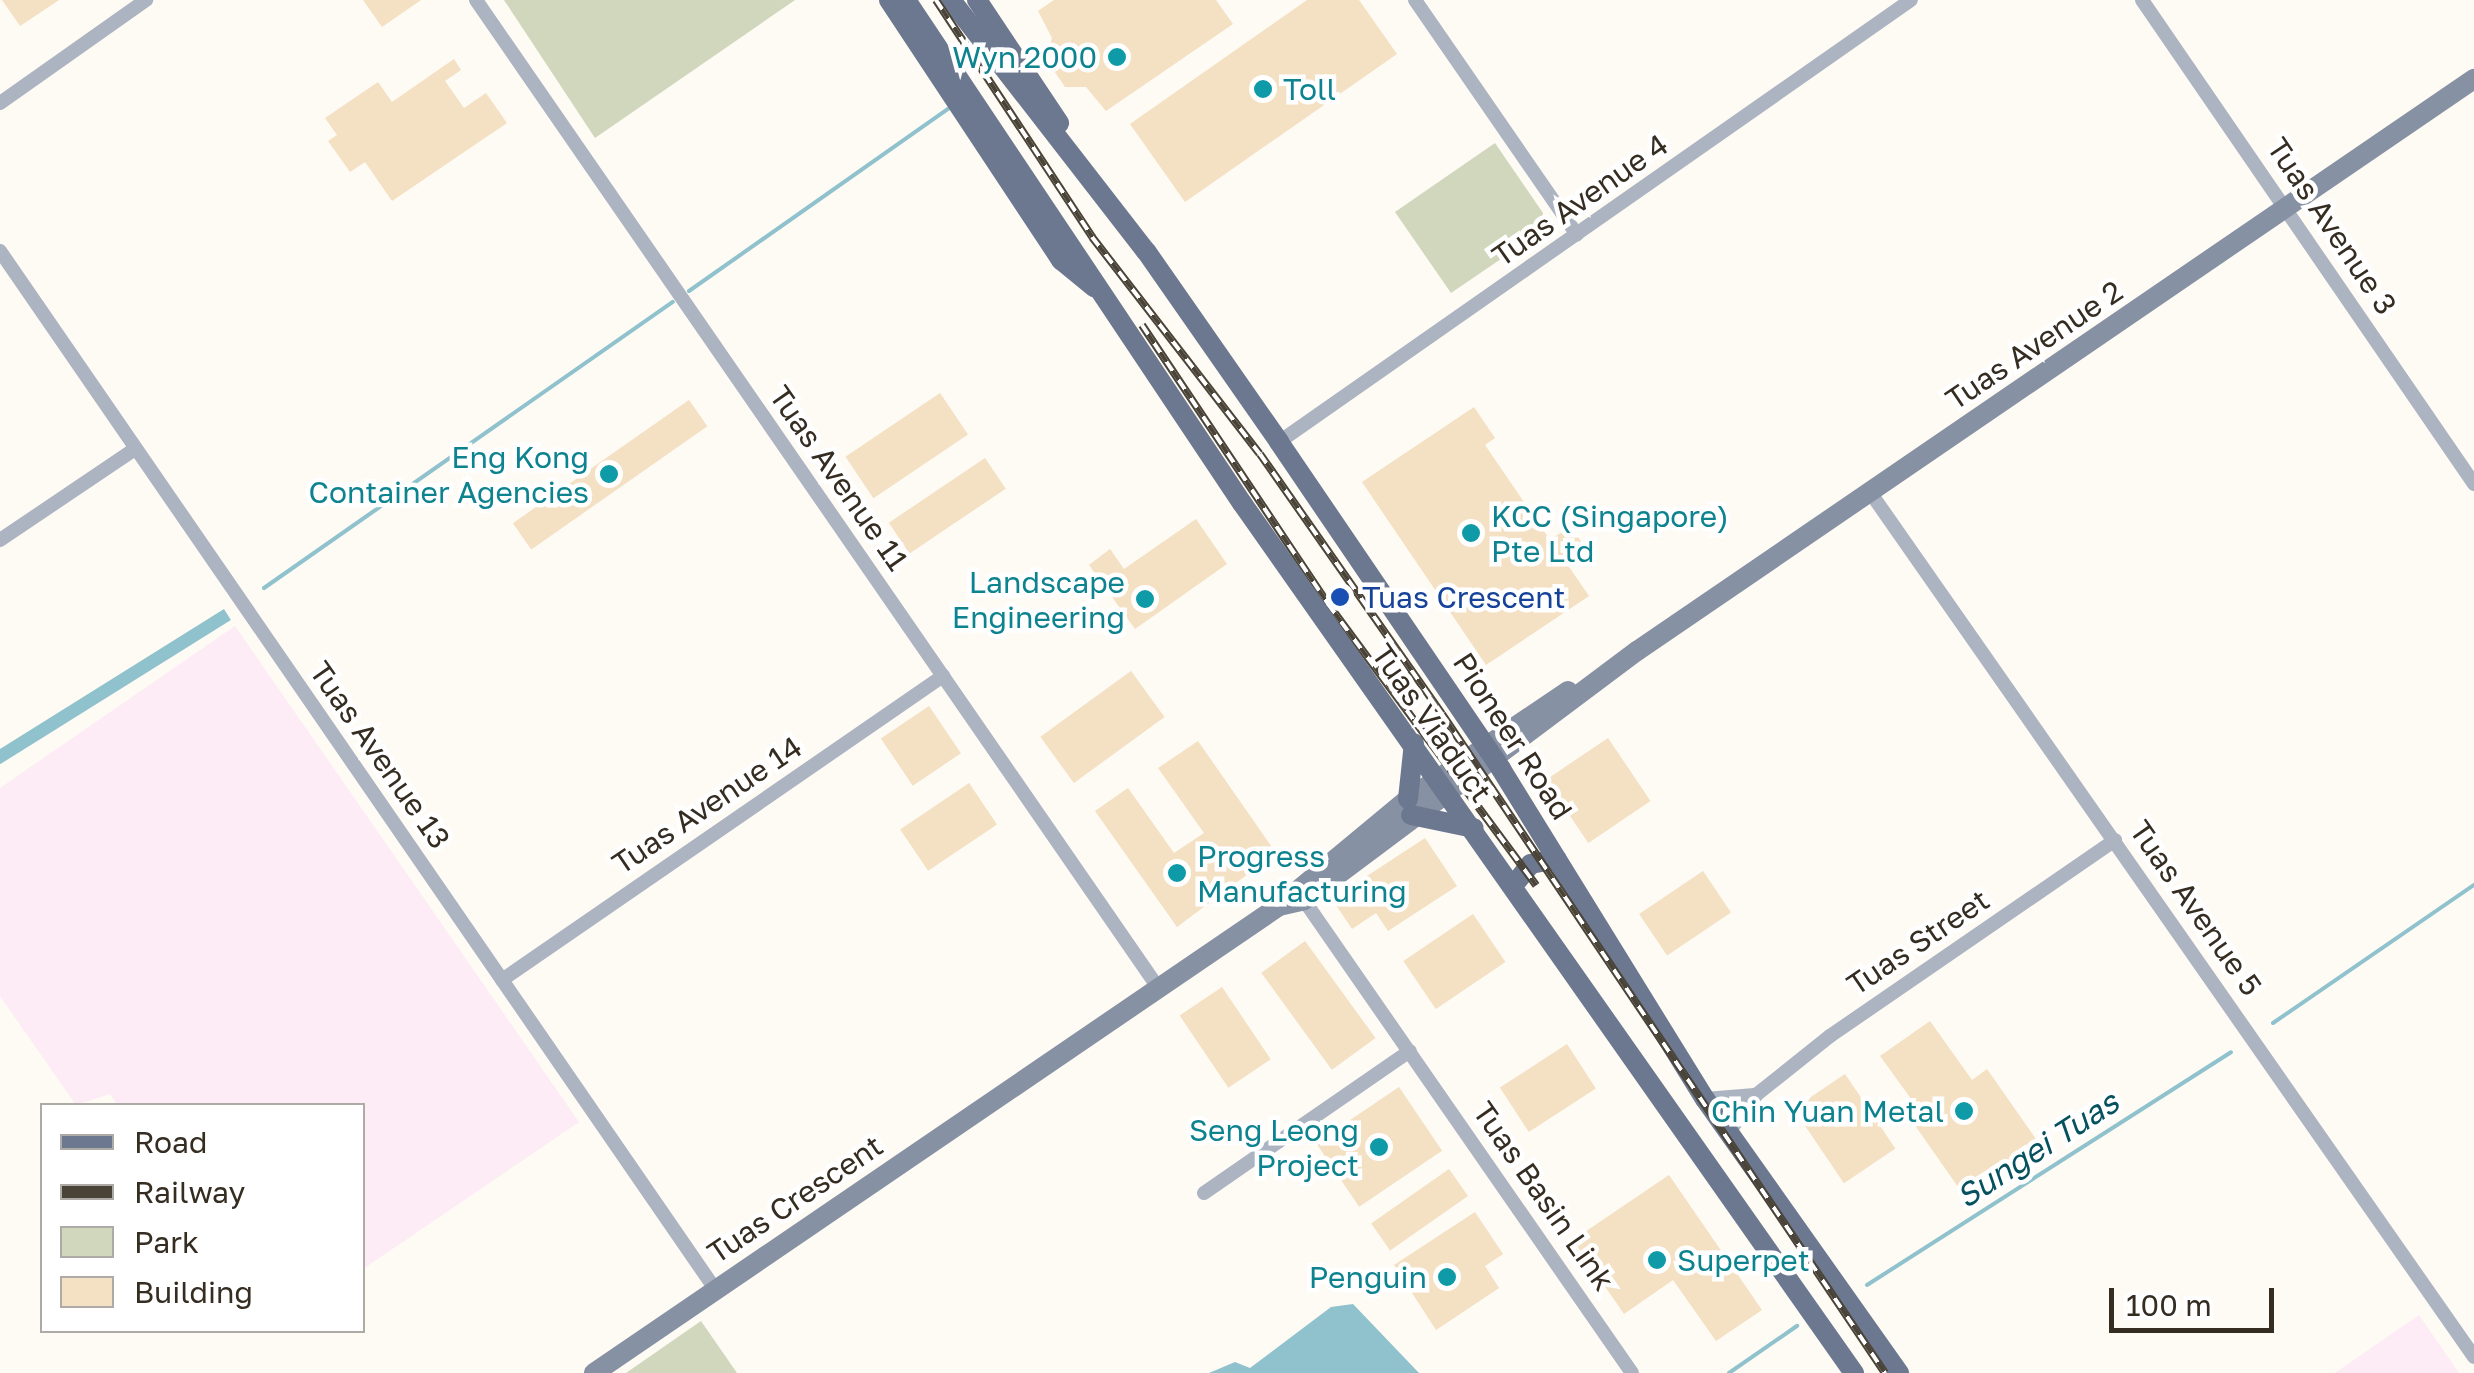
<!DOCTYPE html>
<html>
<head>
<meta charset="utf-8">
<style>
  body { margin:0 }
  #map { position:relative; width:2474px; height:1373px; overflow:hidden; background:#fefaf4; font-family:"Golos Text",sans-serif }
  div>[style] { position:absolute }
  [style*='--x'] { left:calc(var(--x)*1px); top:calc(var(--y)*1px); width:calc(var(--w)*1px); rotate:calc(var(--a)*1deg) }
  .industrial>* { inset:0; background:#fdebf6 }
  .green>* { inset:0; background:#d1d7bc }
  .water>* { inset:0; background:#8fc2cd; transform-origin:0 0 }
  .stream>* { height:4px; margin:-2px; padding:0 2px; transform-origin:2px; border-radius:2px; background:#8fc2cd }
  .building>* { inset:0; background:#f4e0c2; transform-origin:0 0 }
  .street>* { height:14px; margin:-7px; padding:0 7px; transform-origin:7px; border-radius:7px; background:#acb3c1 }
  .secondary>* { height:20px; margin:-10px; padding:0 10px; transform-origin:10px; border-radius:10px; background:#8791a4 }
  .primary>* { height:20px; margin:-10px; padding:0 10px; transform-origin:10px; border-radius:10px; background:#6c788f }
  .rail>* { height:8px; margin-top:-4px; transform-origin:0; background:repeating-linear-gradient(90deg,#fff 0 11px,#4a4338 0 22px); box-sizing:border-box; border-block:2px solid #4a4338 }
  .primary-bridge>* { height:20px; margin:-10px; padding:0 10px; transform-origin:10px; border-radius:10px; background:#6c788f }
  .dots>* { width:28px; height:28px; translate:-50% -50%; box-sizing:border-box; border:5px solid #fff; border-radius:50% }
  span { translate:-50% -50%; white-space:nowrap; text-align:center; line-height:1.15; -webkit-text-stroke:9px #fff; paint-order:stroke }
  .culture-label { font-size:30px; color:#0d838f }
  .right { translate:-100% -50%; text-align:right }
  .left { translate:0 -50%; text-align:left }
  .street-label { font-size:30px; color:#352d22 }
  .transit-label { font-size:30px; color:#164399 }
  .water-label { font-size:32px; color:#05515e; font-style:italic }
  .legend { position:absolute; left:40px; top:1103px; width:325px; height:230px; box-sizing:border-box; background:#fff; border:2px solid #aeaba7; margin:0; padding:12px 18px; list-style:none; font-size:30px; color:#352d22 }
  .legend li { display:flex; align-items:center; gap:20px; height:50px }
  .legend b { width:50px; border:2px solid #aeaba7 }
  .scale { position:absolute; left:2109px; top:1288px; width:165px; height:45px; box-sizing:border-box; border:5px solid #352d22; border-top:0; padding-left:12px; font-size:30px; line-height:35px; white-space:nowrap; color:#352d22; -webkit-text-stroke:8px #fff; paint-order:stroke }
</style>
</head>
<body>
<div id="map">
  <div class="industrial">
    <div style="clip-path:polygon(235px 626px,579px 1122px,363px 1269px,362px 1106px,118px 1106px,110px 1094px,76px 1105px,0 996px,0 788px)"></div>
    <div style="clip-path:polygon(2419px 1315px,2459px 1373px,2335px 1373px)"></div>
  </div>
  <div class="green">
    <div style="clip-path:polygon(504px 0,795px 0,595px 138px)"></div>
    <div style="clip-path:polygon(1495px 143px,1543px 213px,1539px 233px,1451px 293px,1395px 212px)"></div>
    <div style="clip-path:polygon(701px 1321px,737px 1373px,626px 1373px)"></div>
  </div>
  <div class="water">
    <div style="left:224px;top:609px;width:13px;height:274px;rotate:58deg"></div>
    <div style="clip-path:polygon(1353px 1304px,1419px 1373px,1209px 1373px,1235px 1362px,1250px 1368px,1331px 1307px)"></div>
  </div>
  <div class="stream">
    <div style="--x:689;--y:291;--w:317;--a:-35.1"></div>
    <div style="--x:264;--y:588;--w:499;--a:-35"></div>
    <div style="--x:2273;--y:1023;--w:244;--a:-34.5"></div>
    <div style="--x:1867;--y:1285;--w:432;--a:-32.6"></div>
    <div style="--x:1729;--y:1373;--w:83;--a:-34.7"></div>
  </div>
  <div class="building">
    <div style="clip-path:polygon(2px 0,59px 0,20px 26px)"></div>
    <div style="clip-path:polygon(363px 0,421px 0,382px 27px)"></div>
    <div style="clip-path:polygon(1054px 0,1216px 0,1233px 24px,1106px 111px,1086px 87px,1065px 87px,1046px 59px,1052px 38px,1038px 11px)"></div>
    <div style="clip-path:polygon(1307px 0,1359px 0,1397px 54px,1185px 202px,1130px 124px)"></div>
    <div style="clip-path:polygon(454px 59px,461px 70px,445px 81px,464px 108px,486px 93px,507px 123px,392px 201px,365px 162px,350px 172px,328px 141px,337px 135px,325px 118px,378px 82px,392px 102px)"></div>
    <div style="left:940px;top:393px;width:50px;height:114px;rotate:56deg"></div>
    <div style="left:689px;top:400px;width:32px;height:215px;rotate:55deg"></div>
    <div style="clip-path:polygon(1474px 407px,1495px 438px,1485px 445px,1550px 540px,1571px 526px,1585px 548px,1565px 561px,1589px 596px,1486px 665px,1362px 482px)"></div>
    <div style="left:985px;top:458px;width:37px;height:116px;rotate:56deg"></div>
    <div style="clip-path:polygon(1196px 519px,1227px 564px,1135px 629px,1089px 565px,1110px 549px,1124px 569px)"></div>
    <div style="left:1131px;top:671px;width:57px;height:112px;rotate:54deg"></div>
    <div style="left:929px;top:706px;width:57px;height:58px;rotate:56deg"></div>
    <div style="left:1608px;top:738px;width:76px;height:75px;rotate:56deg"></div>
    <div style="clip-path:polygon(1198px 741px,1276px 853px,1177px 927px,1095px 811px,1128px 788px,1174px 853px,1204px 833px,1158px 768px)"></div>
    <div style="left:969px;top:783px;width:50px;height:83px;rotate:56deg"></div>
    <div style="clip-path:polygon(1425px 838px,1457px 886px,1388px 931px,1376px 913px,1352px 929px,1332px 899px)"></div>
    <div style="left:1703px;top:871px;width:50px;height:77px;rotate:56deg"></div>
    <div style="left:1473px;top:914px;width:58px;height:84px;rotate:56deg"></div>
    <div style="left:1305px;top:941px;width:120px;height:54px;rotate:54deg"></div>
    <div style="left:1222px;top:987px;width:87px;height:51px;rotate:56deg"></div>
    <div style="clip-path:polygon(1930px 1021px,1972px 1080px,1987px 1069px,2045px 1152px,1970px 1204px,1907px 1114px,1917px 1107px,1880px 1056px)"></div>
    <div style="left:1567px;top:1044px;width:53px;height:80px;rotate:57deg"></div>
    <div style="left:1845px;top:1074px;width:90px;height:62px;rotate:56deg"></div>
    <div style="left:1399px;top:1087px;width:77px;height:100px;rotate:56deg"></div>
    <div style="left:1449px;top:1169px;width:33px;height:95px;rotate:55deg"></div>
    <div style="clip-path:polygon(1669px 1175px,1762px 1310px,1716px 1341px,1673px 1280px,1624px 1314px,1573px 1240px)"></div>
    <div style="clip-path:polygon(1475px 1212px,1503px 1254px,1485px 1266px,1499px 1288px,1436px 1330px,1394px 1265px)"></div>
  </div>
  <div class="street">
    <div style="--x:476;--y:0;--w:1198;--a:55.37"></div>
    <div style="--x:1415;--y:0;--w:285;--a:55.4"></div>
    <div style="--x:2142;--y:0;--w:587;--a:55.55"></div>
    <div style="--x:0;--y:103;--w:179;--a:-35.2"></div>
    <div style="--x:0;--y:251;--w:1260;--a:55.44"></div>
    <div style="--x:1279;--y:442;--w:771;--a:-34.97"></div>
    <div style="--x:1870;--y:492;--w:1055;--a:55.07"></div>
    <div style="--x:0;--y:540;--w:163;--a:-34"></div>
    <div style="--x:1299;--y:893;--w:584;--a:55.25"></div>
    <div style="--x:502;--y:980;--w:536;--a:-34.58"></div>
    <div style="--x:1705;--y:1099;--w:50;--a:-4.6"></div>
    <div style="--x:1729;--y:1132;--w:46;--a:-53.9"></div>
    <div style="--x:1756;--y:1095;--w:95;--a:-38.6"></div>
    <div style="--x:1830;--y:1036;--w:346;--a:-34.5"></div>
    <div style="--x:1204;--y:1193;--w:250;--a:-34.6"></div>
  </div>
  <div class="secondary">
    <div style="--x:1279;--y:906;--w:26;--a:-13"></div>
    <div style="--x:1304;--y:900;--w:416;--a:-36.8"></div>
    <div style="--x:1637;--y:651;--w:1014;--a:-34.35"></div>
    <div style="--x:594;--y:1373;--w:829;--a:-34.28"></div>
    <div style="--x:1279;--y:906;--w:168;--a:-39.7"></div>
    <div style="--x:1408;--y:799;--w:193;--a:-34"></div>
  </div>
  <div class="primary">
    <div style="--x:889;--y:0;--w:312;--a:56.5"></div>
    <div style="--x:1061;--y:260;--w:43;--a:39.3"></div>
    <div style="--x:951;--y:0;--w:318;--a:52.2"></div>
    <div style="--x:1146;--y:251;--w:233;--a:55.1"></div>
    <div style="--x:1279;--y:442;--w:395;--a:55.8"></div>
    <div style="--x:1501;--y:769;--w:388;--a:58.3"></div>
    <div style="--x:1705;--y:1099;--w:336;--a:54.7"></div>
    <div style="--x:977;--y:0;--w:148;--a:56.3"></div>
    <div style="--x:1408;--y:799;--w:56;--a:-83.9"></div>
    <div style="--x:1411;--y:815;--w:64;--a:11.7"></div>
    <div style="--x:1517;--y:881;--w:22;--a:-51"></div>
    <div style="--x:1531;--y:864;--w:26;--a:-11"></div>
  </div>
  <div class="rail">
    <div style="--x:936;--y:0;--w:284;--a:56.6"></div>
    <div style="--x:1092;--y:237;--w:274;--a:52.3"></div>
    <div style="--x:1260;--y:454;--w:317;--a:55"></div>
    <div style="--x:1442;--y:714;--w:794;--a:56.09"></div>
    <div style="--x:1142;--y:325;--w:335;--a:56.3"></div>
    <div style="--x:1328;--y:604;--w:350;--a:53.5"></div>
  </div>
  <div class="primary-bridge">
    <div style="--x:906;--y:0;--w:605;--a:56.26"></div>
    <div style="--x:1242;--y:503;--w:1064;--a:54.88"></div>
  </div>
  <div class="dots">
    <div style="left:1117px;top:57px;background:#0f9aa8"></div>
    <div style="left:1263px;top:89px;background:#0f9aa8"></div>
    <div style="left:609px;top:474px;background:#0f9aa8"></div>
    <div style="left:1471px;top:533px;background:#0f9aa8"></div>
    <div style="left:1340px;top:597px;background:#1a4fb4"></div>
    <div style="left:1145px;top:599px;background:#0f9aa8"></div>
    <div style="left:1177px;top:873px;background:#0f9aa8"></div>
    <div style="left:1964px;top:1111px;background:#0f9aa8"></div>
    <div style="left:1379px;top:1147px;background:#0f9aa8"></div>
    <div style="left:1657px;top:1260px;background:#0f9aa8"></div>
    <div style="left:1447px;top:1277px;background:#0f9aa8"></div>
  </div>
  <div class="culture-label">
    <span class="right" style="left:1097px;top:57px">Wyn 2000</span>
    <span class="left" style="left:1283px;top:89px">Toll</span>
    <span class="right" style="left:589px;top:474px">Eng Kong<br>Container Agencies</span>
    <span class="left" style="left:1491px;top:533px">KCC (Singapore)<br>Pte Ltd</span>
    <span class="right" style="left:1125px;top:599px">Landscape<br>Engineering</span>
    <span class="left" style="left:1197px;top:873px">Progress<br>Manufacturing</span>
    <span class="right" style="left:1944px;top:1111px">Chin Yuan Metal</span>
    <span class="right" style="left:1359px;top:1147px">Seng Leong<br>Project</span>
    <span class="left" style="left:1677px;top:1260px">Superpet</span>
    <span class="right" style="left:1427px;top:1277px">Penguin</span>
  </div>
  <div class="street-label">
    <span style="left:1580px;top:200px;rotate:-35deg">Tuas Avenue 4</span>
    <span style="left:2332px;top:226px;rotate:56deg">Tuas Avenue 3</span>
    <span style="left:2034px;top:345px;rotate:-34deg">Tuas Avenue 2</span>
    <span style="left:839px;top:478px;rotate:55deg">Tuas Avenue 11</span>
    <span style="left:1432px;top:723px;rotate:55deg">Tuas Viaduct</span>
    <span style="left:1513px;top:736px;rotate:57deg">Pioneer Road</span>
    <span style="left:380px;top:755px;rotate:55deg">Tuas Avenue 13</span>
    <span style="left:707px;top:805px;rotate:-34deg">Tuas Avenue 14</span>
    <span style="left:2196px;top:908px;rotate:55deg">Tuas Avenue 5</span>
    <span style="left:1918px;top:942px;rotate:-34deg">Tuas Street</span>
    <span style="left:1544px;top:1196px;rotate:55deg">Tuas Basin Link</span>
    <span style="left:795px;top:1199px;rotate:-34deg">Tuas Crescent</span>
  </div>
  <div class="transit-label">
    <span class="left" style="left:1362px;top:597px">Tuas Crescent</span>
  </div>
  <div class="water-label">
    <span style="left:2037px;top:1149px;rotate:-33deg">Sungei Tuas</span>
  </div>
  <ul class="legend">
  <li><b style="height:12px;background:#6c788f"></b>Road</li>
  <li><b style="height:12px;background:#4a4338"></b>Railway</li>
  <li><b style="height:28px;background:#d1d7bc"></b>Park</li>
  <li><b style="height:28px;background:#f4e0c2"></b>Building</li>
  </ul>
  <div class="scale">100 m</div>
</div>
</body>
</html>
